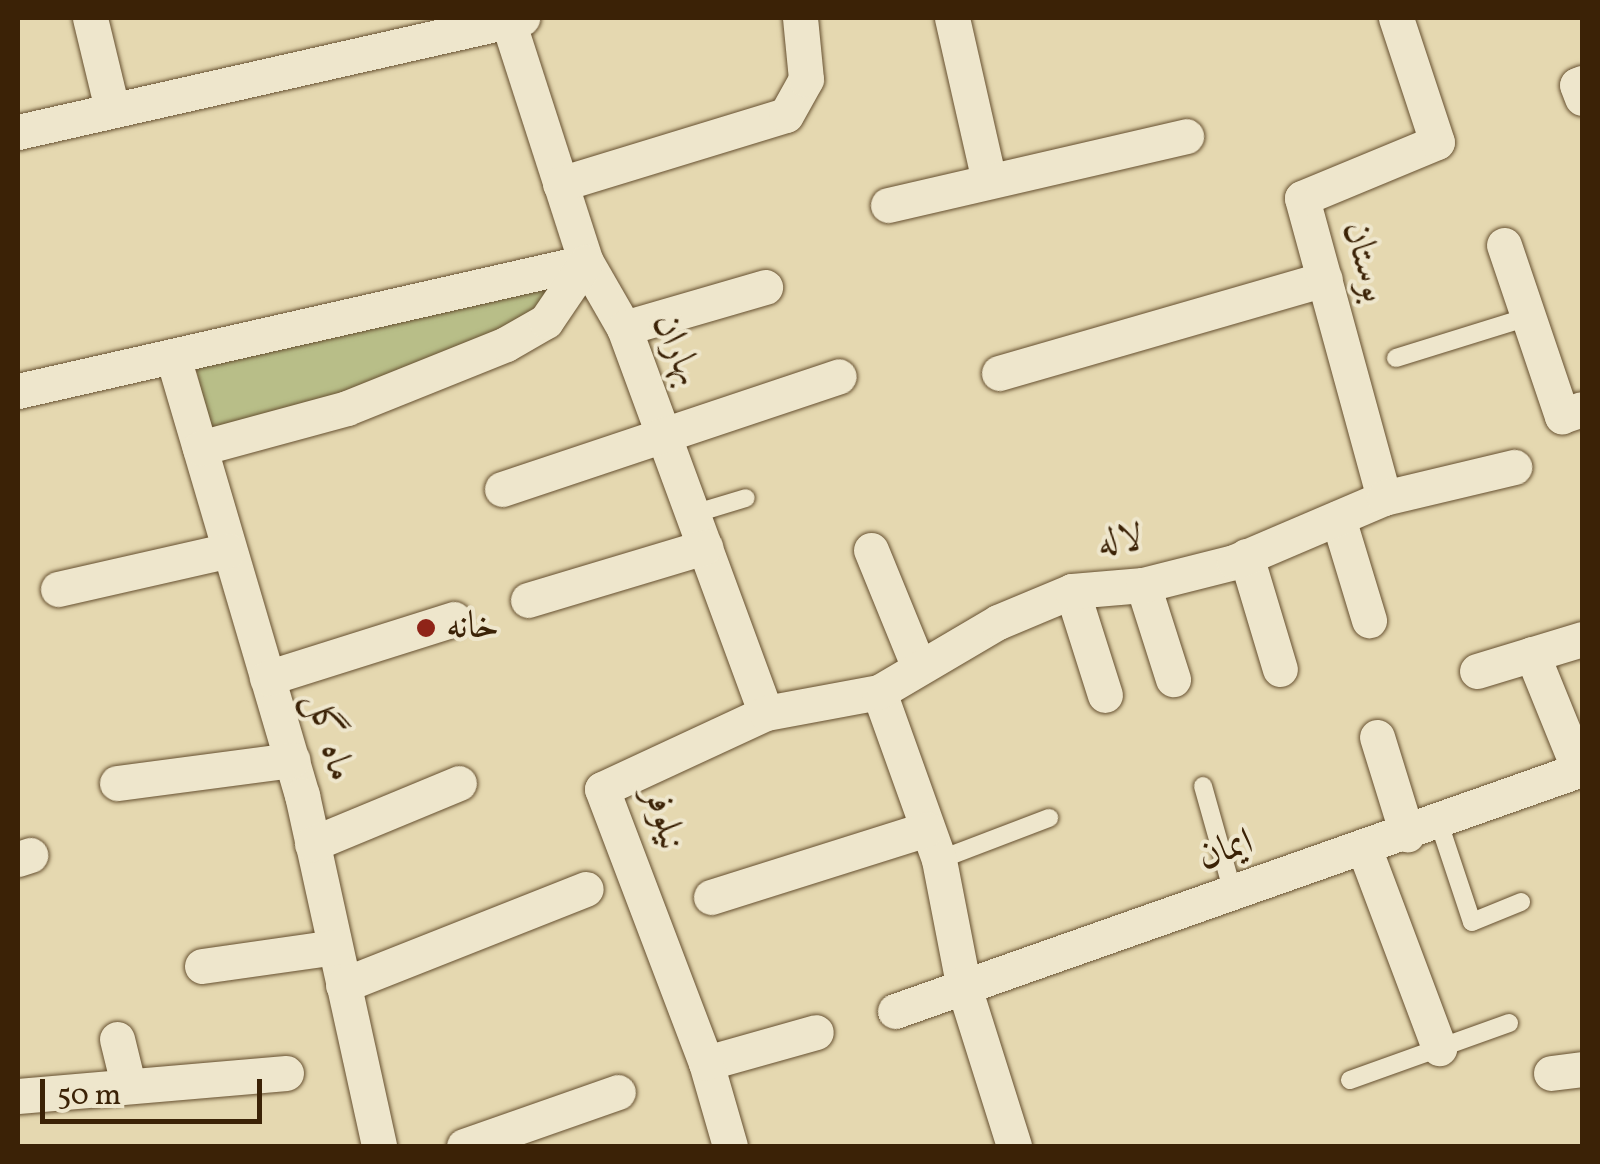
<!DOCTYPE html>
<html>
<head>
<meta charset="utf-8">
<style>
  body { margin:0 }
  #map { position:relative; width:1600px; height:1164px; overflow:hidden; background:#e5d8b0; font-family:Vollkorn,Amiri,serif }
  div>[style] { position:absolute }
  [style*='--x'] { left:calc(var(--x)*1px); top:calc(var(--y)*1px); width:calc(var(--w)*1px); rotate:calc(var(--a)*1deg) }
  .green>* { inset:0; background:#b8be88 }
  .roads { filter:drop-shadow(0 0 2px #665030) drop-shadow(0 0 2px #665030) }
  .lane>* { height:18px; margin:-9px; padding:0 9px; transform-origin:9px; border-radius:9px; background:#eee6cc }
  .street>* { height:35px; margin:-17.5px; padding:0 17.5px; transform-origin:17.5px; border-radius:17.5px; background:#eee6cc }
  .dots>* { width:28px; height:28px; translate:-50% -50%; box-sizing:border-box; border:5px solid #eee6cc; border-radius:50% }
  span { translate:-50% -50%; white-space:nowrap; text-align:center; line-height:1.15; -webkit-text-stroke:8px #eee6cc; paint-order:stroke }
  .street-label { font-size:38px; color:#3b2206 }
  .poi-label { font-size:38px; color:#3b2206 }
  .left { translate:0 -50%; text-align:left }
  .frame { position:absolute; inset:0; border:20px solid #3b2206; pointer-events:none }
  .scale { position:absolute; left:40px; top:1079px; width:222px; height:45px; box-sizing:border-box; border:5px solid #3b2206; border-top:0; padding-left:12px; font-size:30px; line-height:35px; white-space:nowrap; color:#3b2206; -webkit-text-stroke:8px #eee6cc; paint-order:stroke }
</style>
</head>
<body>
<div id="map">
  <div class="green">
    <div style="clip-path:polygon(558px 281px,522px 321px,331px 399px,210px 430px,196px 367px)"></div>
  </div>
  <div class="roads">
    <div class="lane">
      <div style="--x:1396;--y:358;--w:138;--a:-17.3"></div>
      <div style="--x:693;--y:514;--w:55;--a:-16.8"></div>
      <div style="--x:1203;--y:786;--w:111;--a:74.3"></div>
      <div style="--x:1439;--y:823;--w:104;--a:71.6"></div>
      <div style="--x:1472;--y:922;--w:53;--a:-22.2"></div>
      <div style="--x:939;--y:860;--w:118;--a:-20.9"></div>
      <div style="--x:1350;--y:1080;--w:169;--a:-19.7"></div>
    </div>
    <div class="street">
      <div style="--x:90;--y:18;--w:94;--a:76.4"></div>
      <div style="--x:952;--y:18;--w:167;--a:77.2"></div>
      <div style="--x:508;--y:21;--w:253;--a:72.1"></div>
      <div style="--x:586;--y:262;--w:76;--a:60.1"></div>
      <div style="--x:624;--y:328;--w:410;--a:69.8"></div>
      <div style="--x:1582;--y:83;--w:5;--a:158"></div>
      <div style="--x:1577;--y:85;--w:14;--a:69"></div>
      <div style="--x:18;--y:132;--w:517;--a:-12.75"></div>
      <div style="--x:560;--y:184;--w:236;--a:-17"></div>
      <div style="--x:786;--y:115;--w:41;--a:-60.9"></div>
      <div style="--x:806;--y:79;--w:61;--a:-95.6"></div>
      <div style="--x:888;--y:205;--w:306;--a:-13"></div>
      <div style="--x:1504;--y:245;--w:181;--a:71.3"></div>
      <div style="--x:1562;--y:416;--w:21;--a:-19"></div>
      <div style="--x:624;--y:328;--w:147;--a:-16.2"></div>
      <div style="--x:173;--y:357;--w:457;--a:73.6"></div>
      <div style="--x:302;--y:795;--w:359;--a:77.6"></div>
      <div style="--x:999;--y:373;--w:339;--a:-16.1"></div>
      <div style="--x:18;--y:391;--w:582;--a:-12.8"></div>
      <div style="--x:200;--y:448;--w:152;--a:-15.2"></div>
      <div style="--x:347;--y:408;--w:171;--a:-21.9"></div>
      <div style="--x:506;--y:344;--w:46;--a:-29.9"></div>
      <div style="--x:546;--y:321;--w:71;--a:-55.9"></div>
      <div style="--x:502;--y:489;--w:355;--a:-18.5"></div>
      <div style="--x:1384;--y:498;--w:311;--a:-105.3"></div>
      <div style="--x:1302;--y:198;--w:146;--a:-22.5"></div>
      <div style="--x:1437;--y:142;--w:131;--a:-108.3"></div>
      <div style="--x:1338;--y:518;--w:107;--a:73.1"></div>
      <div style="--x:871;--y:550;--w:124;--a:67.8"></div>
      <div style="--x:1246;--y:556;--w:118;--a:73.3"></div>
      <div style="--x:1143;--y:585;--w:99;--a:72.3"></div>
      <div style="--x:58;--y:589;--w:175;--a:-12.8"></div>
      <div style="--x:1072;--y:591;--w:109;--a:72.4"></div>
      <div style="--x:528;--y:600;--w:185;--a:-16.7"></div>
      <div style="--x:1532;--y:654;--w:125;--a:67.9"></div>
      <div style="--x:1477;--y:671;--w:110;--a:-16.9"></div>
      <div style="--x:267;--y:678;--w:196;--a:-17.5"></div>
      <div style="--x:879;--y:692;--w:178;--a:70.3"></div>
      <div style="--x:939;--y:860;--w:126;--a:79"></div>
      <div style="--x:963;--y:984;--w:170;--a:72.5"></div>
      <div style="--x:1377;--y:737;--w:102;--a:72.8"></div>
      <div style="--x:117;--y:783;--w:177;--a:-7.5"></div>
      <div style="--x:312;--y:844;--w:159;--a:-22.5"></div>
      <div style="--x:1364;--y:848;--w:214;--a:69.4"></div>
      <div style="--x:18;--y:859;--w:13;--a:-18"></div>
      <div style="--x:711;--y:897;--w:226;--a:-17.5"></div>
      <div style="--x:202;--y:966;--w:134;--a:-8.1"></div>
      <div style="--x:343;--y:985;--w:261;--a:-21.6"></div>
      <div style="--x:895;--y:1011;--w:728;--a:-19.41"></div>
      <div style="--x:117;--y:1039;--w:46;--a:76.3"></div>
      <div style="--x:706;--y:1063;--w:114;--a:-15.7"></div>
      <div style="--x:1551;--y:1073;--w:31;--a:-7"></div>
      <div style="--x:18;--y:1096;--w:269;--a:-4.9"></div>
      <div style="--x:464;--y:1146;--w:163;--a:-19.3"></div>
      <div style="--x:730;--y:1146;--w:86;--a:-106.1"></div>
      <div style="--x:706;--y:1063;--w:293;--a:-110.8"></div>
      <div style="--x:602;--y:789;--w:181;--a:-24.9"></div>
      <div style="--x:766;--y:713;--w:115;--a:-10.5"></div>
      <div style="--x:879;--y:692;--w:138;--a:-30.5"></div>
      <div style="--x:998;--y:622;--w:80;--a:-22.7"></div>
      <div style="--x:1072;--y:591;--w:71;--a:-4.8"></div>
      <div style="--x:1143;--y:585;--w:94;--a:-14.2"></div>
      <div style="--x:1234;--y:562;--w:163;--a:-23.1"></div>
      <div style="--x:1384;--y:498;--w:134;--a:-13.4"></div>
    </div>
  </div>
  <div class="dots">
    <div style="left:426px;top:628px;background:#8f2418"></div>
  </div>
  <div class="street-label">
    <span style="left:1364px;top:262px;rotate:75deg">بوستان</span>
    <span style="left:676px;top:350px;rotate:68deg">بهاران</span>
    <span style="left:1120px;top:542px;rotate:-8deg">لاله</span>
    <span style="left:328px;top:737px;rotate:74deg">ماه گل</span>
    <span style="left:663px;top:819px;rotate:74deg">نیلوفر</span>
    <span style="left:1226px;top:851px;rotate:-19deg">ایمان</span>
  </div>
  <div class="poi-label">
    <span class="left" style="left:446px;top:628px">خانه</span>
  </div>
  <div class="frame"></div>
  <div class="scale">50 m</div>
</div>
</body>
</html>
